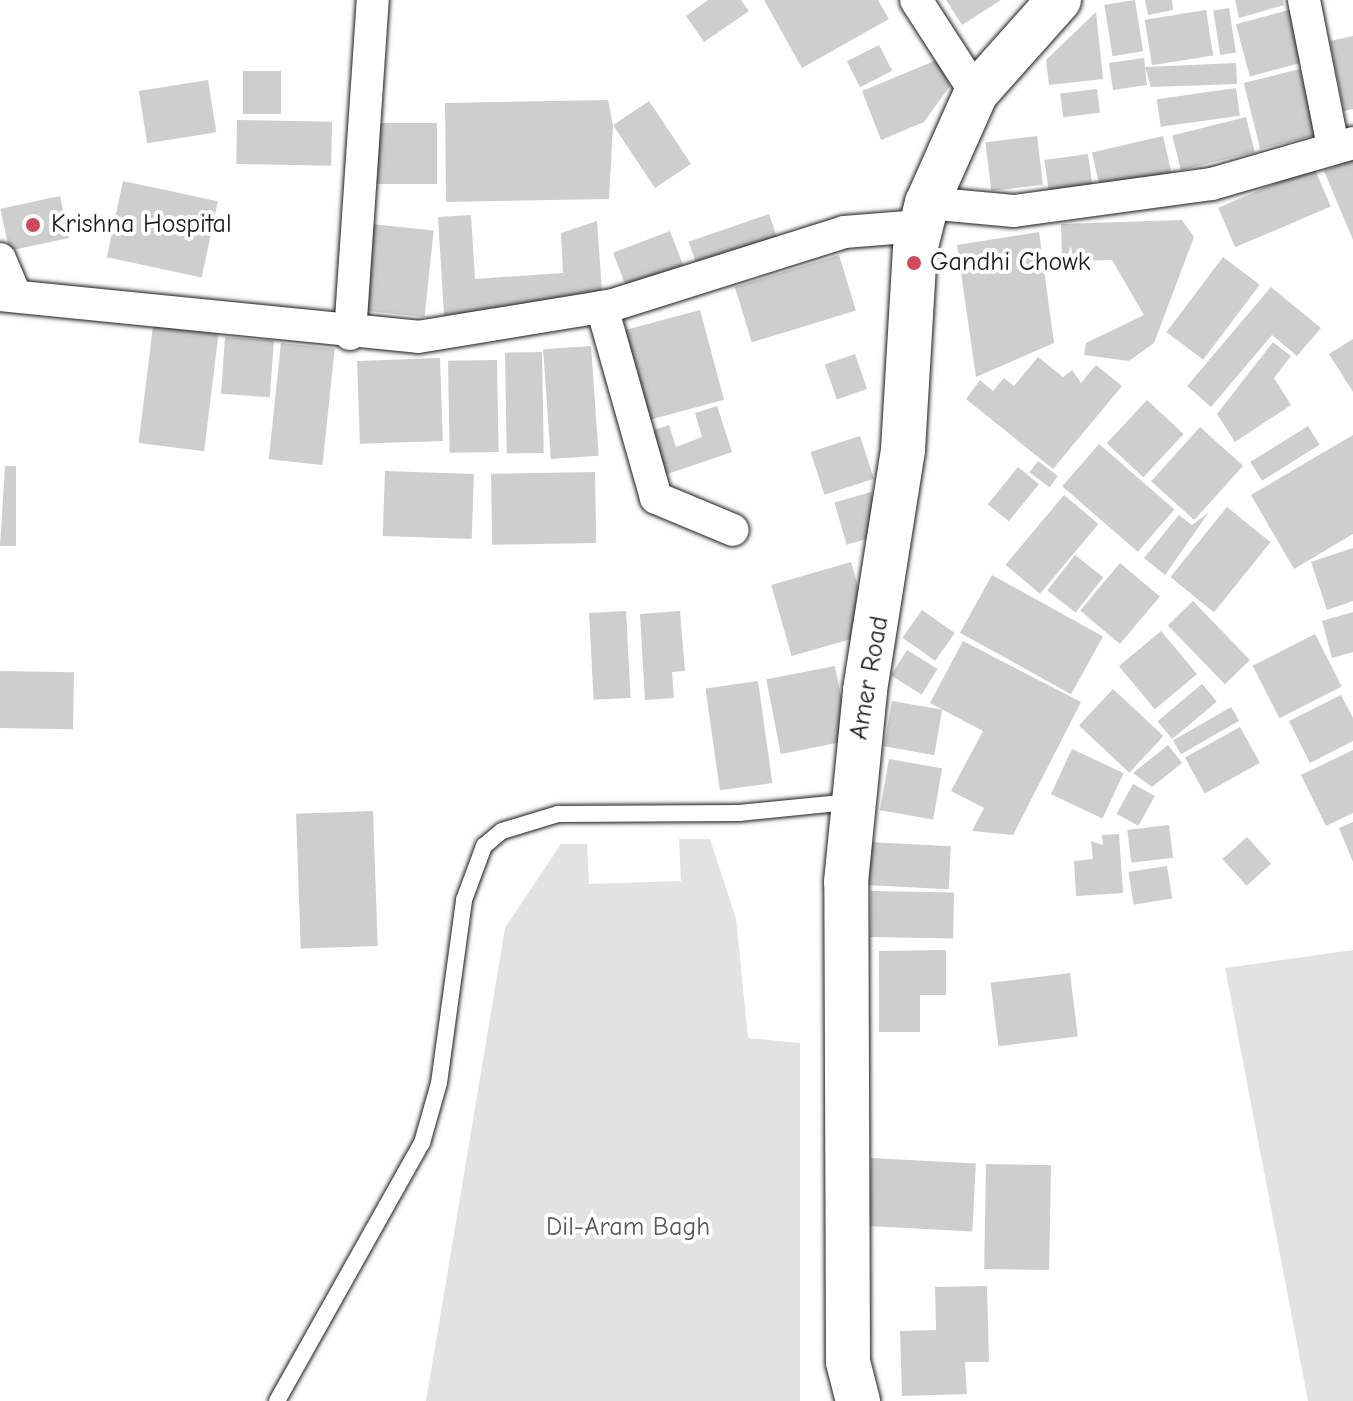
<!DOCTYPE html>
<html>
<head>
<meta charset="utf-8">
<style>
  body { margin:0 }
  #map { position:relative; width:1353px; height:1401px; overflow:hidden; background:#fff; font-family:"Comic Neue",sans-serif }
  div>[style] { position:absolute }
  [style*='--x'] { left:calc(var(--x)*1px); top:calc(var(--y)*1px); width:calc(var(--w)*1px); rotate:calc(var(--a)*1deg) }
  .green>* { inset:0; background:#e2e2e2 }
  .building>* { inset:0; background:#cecece; transform-origin:0 0 }
  .roads { filter:drop-shadow(0 0 2px #1c1c1c) drop-shadow(0 0 2px #1c1c1c) }
  .lane>* { height:16px; margin:-8px; padding:0 8px; transform-origin:8px; border-radius:8px; background:#fff }
  .street>* { height:32px; margin:-16px; padding:0 16px; transform-origin:16px; border-radius:16px; background:#fff }
  .secondary>* { height:44px; margin:-22px; padding:0 22px; transform-origin:22px; border-radius:22px; background:#fff }
  .dots>* { width:22px; height:22px; translate:-50% -50%; box-sizing:border-box; border:4px solid #fff; border-radius:50% }
  span { translate:-50% -50%; white-space:nowrap; text-align:center; line-height:1.15; -webkit-text-stroke:8px #fff; paint-order:stroke }
  .poi-label { font-size:26px; color:#1c1c1c }
  .left { translate:0 -50%; text-align:left }
  .street-label { font-size:26px; color:#1c1c1c }
  .park-label { font-size:26px; color:#575757 }
</style>
</head>
<body>
<div id="map">
  <div class="green">
    <div style="clip-path:polygon(679px 839px,710px 839px,736px 919px,748px 1038px,800px 1043px,800px 1401px,426px 1401px,505px 928px,561px 844px,587px 844px,589px 884px,681px 881px)"></div>
    <div style="clip-path:polygon(1353px 950px,1353px 1401px,1308px 1401px,1225px 968px)"></div>
  </div>
  <div class="building">
    <div style="clip-path:polygon(708px 0,741px 0,749px 11px,704px 42px,686px 16px)"></div>
    <div style="clip-path:polygon(764px 0,878px 0,889px 19px,802px 68px)"></div>
    <div style="clip-path:polygon(946px 0,1001px 0,962px 25px)"></div>
    <div style="left:1135px;top:0;width:52px;height:31px;rotate:81deg"></div>
    <div style="clip-path:polygon(1145px 0,1172px 0,1173px 10px,1148px 15px)"></div>
    <div style="clip-path:polygon(1235px 0,1283px 0,1284px 5px,1239px 18px)"></div>
    <div style="left:1229px;top:8px;width:45px;height:16px;rotate:81deg"></div>
    <div style="left:1206px;top:10px;width:46px;height:62px;rotate:81deg"></div>
    <div style="left:1289px;top:10px;width:54px;height:55px;rotate:75deg"></div>
    <div style="clip-path:polygon(1096px 12px,1103px 79px,1049px 85px,1046px 60px)"></div>
    <div style="clip-path:polygon(1353px 36px,1353px 109px,1344px 111px,1330px 41px)"></div>
    <div style="left:879px;top:45px;width:29px;height:36px;rotate:63deg"></div>
    <div style="clip-path:polygon(1144px 58px,1145px 67px,1236px 63px,1237px 84px,1151px 87px,1145px 67px,1147px 85px,1113px 90px,1109px 63px)"></div>
    <div style="clip-path:polygon(939px 59px,950px 86px,924px 122px,881px 140px,862px 91px)"></div>
    <div style="left:1300px;top:69px;width:68px;height:58px;rotate:76deg"></div>
    <div style="left:243px;top:71px;width:38px;height:43px"></div>
    <div style="left:208px;top:80px;width:53px;height:70px;rotate:81deg"></div>
    <div style="left:1236px;top:88px;width:28px;height:80px;rotate:82deg"></div>
    <div style="left:1097px;top:89px;width:24px;height:37px;rotate:83deg"></div>
    <div style="clip-path:polygon(608px 100px,613px 125px,649px 101px,691px 164px,655px 188px,613px 125px,609px 199px,446px 202px,445px 103px)"></div>
    <div style="left:1246px;top:117px;width:36px;height:76px;rotate:76deg"></div>
    <div style="left:237px;top:120px;width:95px;height:44px;rotate:1deg"></div>
    <div style="left:376px;top:123px;width:61px;height:61px"></div>
    <div style="left:1037px;top:136px;width:49px;height:52px;rotate:83deg"></div>
    <div style="left:1163px;top:136px;width:41px;height:73px;rotate:77deg"></div>
    <div style="left:1088px;top:154px;width:35px;height:44px;rotate:82deg"></div>
    <div style="clip-path:polygon(1353px 159px,1353px 240px,1324px 171px)"></div>
    <div style="left:1314px;top:167px;width:43px;height:104px;rotate:67deg"></div>
    <div style="left:123px;top:181px;width:97px;height:78px;rotate:12deg"></div>
    <div style="left:60px;top:196px;width:43px;height:61px;rotate:78deg"></div>
    <div style="left:769px;top:214px;width:28px;height:85px;rotate:71deg"></div>
    <div style="clip-path:polygon(471px 215px,475px 279px,563px 273px,561px 233px,597px 221px,603px 305px,444px 315px,438px 217px)"></div>
    <div style="clip-path:polygon(1182px 220px,1194px 237px,1154px 343px,1129px 361px,1084px 355px,1086px 343px,1144px 315px,1112px 260px,1062px 261px,1061px 224px)"></div>
    <div style="left:371px;top:224px;width:63px;height:87px;rotate:6deg"></div>
    <div style="left:670px;top:231px;width:44px;height:61px;rotate:69deg"></div>
    <div style="clip-path:polygon(1039px 232px,1054px 343px,976px 377px,957px 245px)"></div>
    <div style="left:839px;top:255px;width:58px;height:109px;rotate:73deg"></div>
    <div style="left:1223px;top:257px;width:46px;height:94px;rotate:37deg"></div>
    <div style="clip-path:polygon(1271px 287px,1321px 328px,1297px 356px,1272px 335px,1211px 407px,1187px 386px)"></div>
    <div style="left:700px;top:310px;width:93px;height:91px;rotate:75deg"></div>
    <div style="left:153px;top:326px;width:66px;height:118px;rotate:7deg"></div>
    <div style="left:225px;top:337px;width:49px;height:57px;rotate:4deg"></div>
    <div style="clip-path:polygon(1353px 339px,1353px 392px,1329px 354px)"></div>
    <div style="clip-path:polygon(1273px 342px,1291px 356px,1274px 378px,1291px 405px,1235px 442px,1217px 414px)"></div>
    <div style="left:281px;top:343px;width:54px;height:117px;rotate:6deg"></div>
    <div style="left:591px;top:346px;width:110px;height:48px;rotate:86deg"></div>
    <div style="left:542px;top:352px;width:101px;height:37px;rotate:89deg"></div>
    <div style="left:855px;top:354px;width:37px;height:32px;rotate:71deg"></div>
    <div style="clip-path:polygon(1038px 357px,1063px 377px,1072px 370px,1081px 383px,1096px 365px,1122px 386px,1053px 469px,966px 399px,980px 380px,993px 391px,1004px 378px,1014px 386px)"></div>
    <div style="left:440px;top:358px;width:83px;height:83px;rotate:88deg"></div>
    <div style="left:497px;top:360px;width:92px;height:49px;rotate:89deg"></div>
    <div style="left:1147px;top:400px;width:50px;height:59px;rotate:43deg"></div>
    <div style="clip-path:polygon(717px 406px,732px 452px,653px 479px,639px 435px,669px 425px,676px 447px,702px 437px,695px 413px)"></div>
    <div style="left:1308px;top:426px;width:22px;height:68px;rotate:58deg"></div>
    <div style="left:1200px;top:427px;width:58px;height:73px;rotate:42deg"></div>
    <div style="clip-path:polygon(1353px 435px,1353px 534px,1294px 569px,1251px 495px)"></div>
    <div style="left:860px;top:436px;width:45px;height:52px;rotate:72deg"></div>
    <div style="left:1099px;top:444px;width:100px;height:56px;rotate:41deg"></div>
    <div style="left:1038px;top:461px;width:25px;height:14px;rotate:37deg"></div>
    <div style="clip-path:polygon(5px 466px,16px 466px,16px 546px,0 546px)"></div>
    <div style="left:1018px;top:467px;width:27px;height:48px;rotate:39deg"></div>
    <div style="left:385px;top:471px;width:89px;height:65px;rotate:2deg"></div>
    <div style="left:595px;top:472px;width:71px;height:104px;rotate:89deg"></div>
    <div style="left:871px;top:492px;width:44px;height:38px;rotate:74deg"></div>
    <div style="left:1064px;top:495px;width:45px;height:91px;rotate:40deg"></div>
    <div style="left:1227px;top:507px;width:56px;height:90px;rotate:39deg"></div>
    <div style="clip-path:polygon(1209px 512px,1165px 575px,1144px 558px,1179px 515px,1192px 525px)"></div>
    <div style="clip-path:polygon(1353px 548px,1353px 601px,1327px 610px,1311px 562px)"></div>
    <div style="left:1075px;top:555px;width:36px;height:45px;rotate:38deg"></div>
    <div style="left:851px;top:562px;width:74px;height:83px;rotate:74deg"></div>
    <div style="left:1120px;top:563px;width:52px;height:62px;rotate:40deg"></div>
    <div style="left:992px;top:575px;width:127px;height:66px;rotate:29deg"></div>
    <div style="left:1193px;top:601px;width:82px;height:35px;rotate:46deg"></div>
    <div style="left:922px;top:610px;width:40px;height:34px;rotate:35deg"></div>
    <div style="left:626px;top:611px;width:87px;height:37px;rotate:87deg"></div>
    <div style="clip-path:polygon(680px 611px,685px 671px,672px 672px,674px 698px,645px 700px,640px 614px)"></div>
    <div style="clip-path:polygon(1353px 612px,1353px 652px,1332px 658px,1322px 621px)"></div>
    <div style="left:1161px;top:631px;width:56px;height:55px;rotate:50deg"></div>
    <div style="left:1315px;top:634px;width:59px;height:70px;rotate:63deg"></div>
    <div style="clip-path:polygon(963px 641px,1081px 702px,1013px 835px,972px 831px,984px 808px,951px 791px,983px 731px,930px 703px)"></div>
    <div style="left:907px;top:650px;width:36px;height:30px;rotate:32deg"></div>
    <div style="left:835px;top:666px;width:76px;height:70px;rotate:79deg"></div>
    <div style="left:0;top:671px;width:74px;height:57px;rotate:1deg"></div>
    <div style="left:758px;top:681px;width:103px;height:53px;rotate:82deg"></div>
    <div style="left:1202px;top:684px;width:23px;height:58px;rotate:50deg"></div>
    <div style="left:1113px;top:689px;width:69px;height:50px;rotate:43deg"></div>
    <div style="clip-path:polygon(1341px 695px,1353px 718px,1353px 741px,1310px 763px,1289px 721px)"></div>
    <div style="left:892px;top:701px;width:51px;height:46px;rotate:10deg"></div>
    <div style="left:1231px;top:707px;width:16px;height:67px;rotate:60deg"></div>
    <div style="left:1240px;top:727px;width:41px;height:63px;rotate:61deg"></div>
    <div style="clip-path:polygon(1168px 745px,1182px 763px,1152px 787px,1133px 773px)"></div>
    <div style="left:1072px;top:749px;width:57px;height:50px;rotate:25deg"></div>
    <div style="clip-path:polygon(1353px 750px,1353px 813px,1326px 826px,1301px 775px)"></div>
    <div style="left:889px;top:759px;width:54px;height:52px;rotate:10deg"></div>
    <div style="left:1133px;top:784px;width:25px;height:34px;rotate:29deg"></div>
    <div style="left:373px;top:811px;width:135px;height:77px;rotate:88deg"></div>
    <div style="clip-path:polygon(1353px 822px,1353px 862px,1339px 828px)"></div>
    <div style="left:1169px;top:825px;width:33px;height:42px;rotate:83deg"></div>
    <div style="clip-path:polygon(1119px 834px,1123px 893px,1076px 896px,1074px 861px,1093px 859px,1091px 841px,1103px 845px,1102px 835px)"></div>
    <div style="left:1247px;top:837px;width:36px;height:33px;rotate:48deg"></div>
    <div style="left:869px;top:842px;width:82px;height:43px;rotate:3deg"></div>
    <div style="left:1167px;top:866px;width:33px;height:39px;rotate:81deg"></div>
    <div style="left:871px;top:891px;width:83px;height:46px;rotate:1deg"></div>
    <div style="clip-path:polygon(946px 950px,946px 995px,920px 995px,920px 1032px,879px 1032px,879px 951px)"></div>
    <div style="left:1070px;top:973px;width:64px;height:80px;rotate:83deg"></div>
    <div style="left:871px;top:1158px;width:105px;height:68px;rotate:3deg"></div>
    <div style="left:986px;top:1164px;width:65px;height:105px;rotate:1deg"></div>
    <div style="clip-path:polygon(987px 1286px,989px 1362px,965px 1362px,967px 1394px,902px 1396px,900px 1331px,936px 1330px,935px 1287px)"></div>
  </div>
  <div class="roads">
    <div class="lane">
      <div style="--x:277;--y:1401;--w:296;--a:-60.7"></div>
      <div style="--x:422;--y:1143;--w:62;--a:-74.2"></div>
      <div style="--x:439;--y:1083;--w:185;--a:-82.2"></div>
      <div style="--x:464;--y:900;--w:58;--a:-69.7"></div>
      <div style="--x:484;--y:846;--w:23;--a:-40"></div>
      <div style="--x:502;--y:831;--w:59;--a:-16.9"></div>
      <div style="--x:558;--y:814;--w:181;--a:-0.3"></div>
      <div style="--x:739;--y:813;--w:112;--a:-5.7"></div>
    </div>
    <div class="street">
      <div style="--x:916;--y:0;--w:111;--a:57.2"></div>
      <div style="--x:1304;--y:0;--w:149;--a:78.8"></div>
      <div style="--x:927;--y:203;--w:87;--a:5.3"></div>
      <div style="--x:1014;--y:211;--w:200;--a:-7.8"></div>
      <div style="--x:1212;--y:184;--w:147;--a:-16.2"></div>
      <div style="--x:0;--y:259;--w:39;--a:67"></div>
      <div style="--x:0;--y:295;--w:420;--a:5.7"></div>
      <div style="--x:418;--y:337;--w:198;--a:-9.3"></div>
      <div style="--x:613;--y:305;--w:242;--a:-17.5"></div>
      <div style="--x:844;--y:232;--w:76;--a:-4.5"></div>
      <div style="--x:602;--y:307;--w:198;--a:74.2"></div>
      <div style="--x:656;--y:498;--w:83;--a:22.6"></div>
      <div style="--x:350;--y:334;--w:335;--a:-86.1"></div>
    </div>
    <div class="secondary">
      <div style="--x:858;--y:1401;--w:40;--a:-104.4"></div>
      <div style="--x:848;--y:1362;--w:480;--a:-90.2"></div>
      <div style="--x:846;--y:882;--w:193;--a:-84.3"></div>
      <div style="--x:865;--y:690;--w:243;--a:-81"></div>
      <div style="--x:903;--y:450;--w:200;--a:-86.6"></div>
      <div style="--x:915;--y:250;--w:49;--a:-75.7"></div>
      <div style="--x:927;--y:203;--w:120;--a:-66"></div>
      <div style="--x:976;--y:93;--w:125;--a:-48.3"></div>
    </div>
  </div>
  <div class="dots">
    <div style="left:33px;top:225px;background:#d1495b"></div>
    <div style="left:914px;top:263px;background:#d1495b"></div>
  </div>
  <div class="poi-label">
    <span class="left" style="left:51px;top:225px">Krishna Hospital</span>
    <span class="left" style="left:930px;top:263px">Gandhi Chowk</span>
  </div>
  <div class="street-label">
    <span style="left:870px;top:678px;rotate:-80deg">Amer Road</span>
  </div>
  <div class="park-label">
    <span style="left:628px;top:1228px">Dil-Aram Bagh</span>
  </div>
</div>
</body>
</html>
